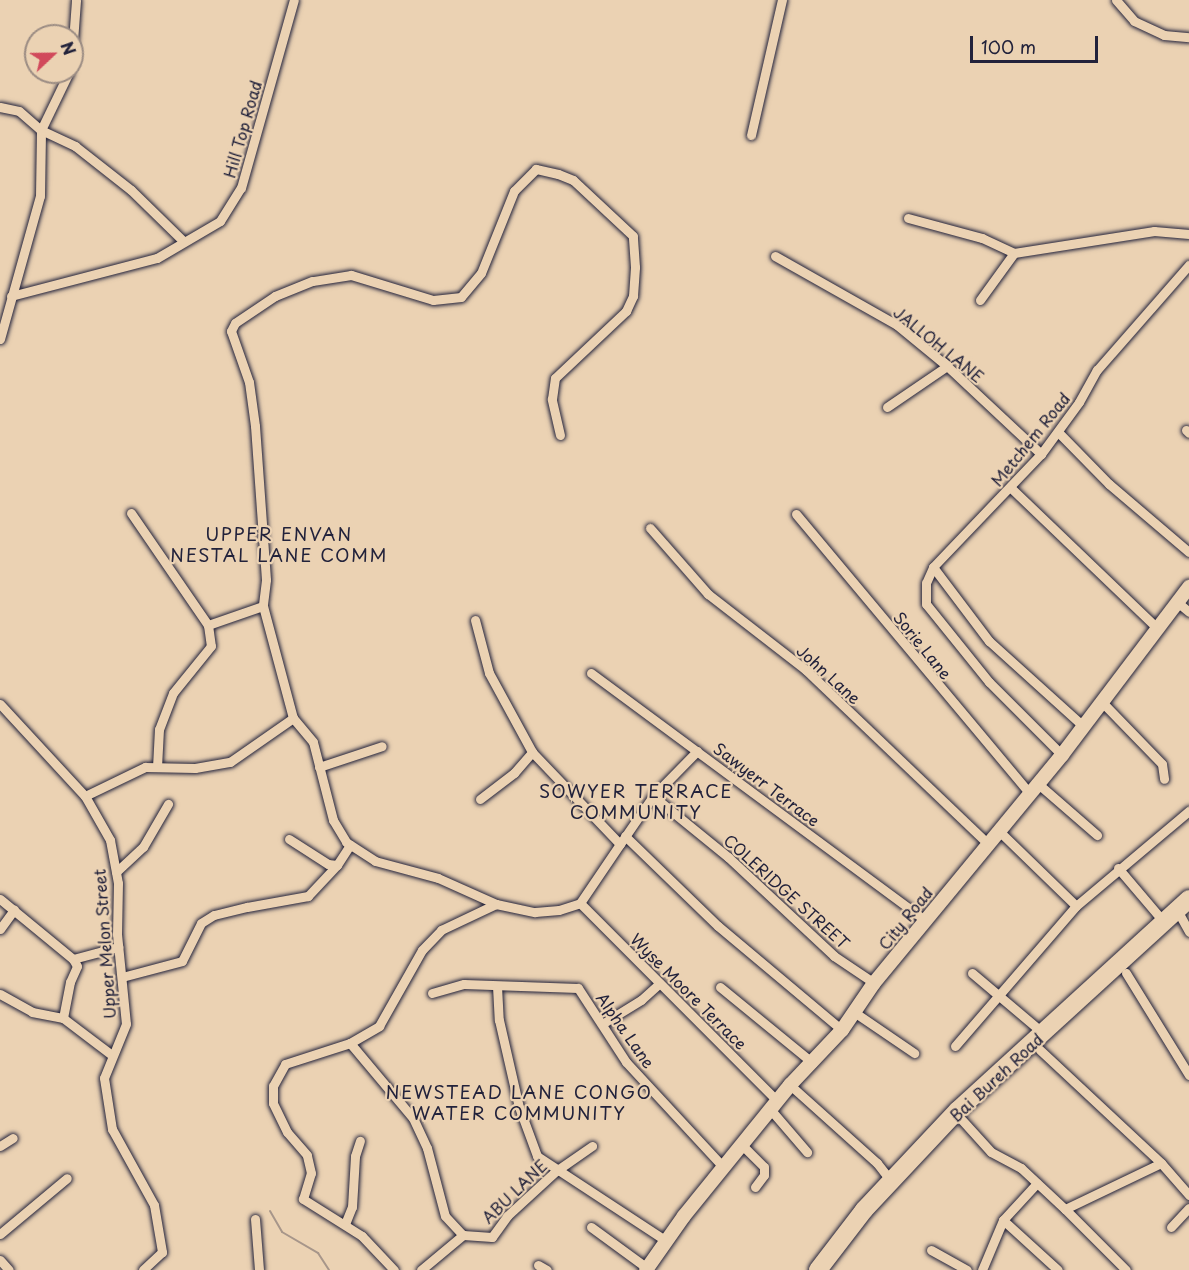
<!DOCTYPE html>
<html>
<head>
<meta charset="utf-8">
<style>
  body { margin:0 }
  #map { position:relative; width:1189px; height:1270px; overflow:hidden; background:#ebd2b3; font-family:"Playpen Sans",sans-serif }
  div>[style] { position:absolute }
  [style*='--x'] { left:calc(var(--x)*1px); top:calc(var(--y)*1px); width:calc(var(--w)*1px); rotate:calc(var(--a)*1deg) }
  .stream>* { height:2px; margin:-1px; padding:0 1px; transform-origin:1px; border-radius:1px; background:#a7968a }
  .roads { filter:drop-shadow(0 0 2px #22223b) drop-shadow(0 0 2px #22223b) }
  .street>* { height:9px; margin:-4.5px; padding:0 4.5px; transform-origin:4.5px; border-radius:4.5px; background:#ebd2b3 }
  .secondary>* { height:14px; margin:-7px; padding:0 7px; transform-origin:7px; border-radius:7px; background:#ebd2b3 }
  .highway>* { height:18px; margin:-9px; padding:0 9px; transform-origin:9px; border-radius:9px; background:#ebd2b3 }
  span { translate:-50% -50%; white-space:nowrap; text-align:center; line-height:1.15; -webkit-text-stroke:4.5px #ebd2b3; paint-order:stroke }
  .street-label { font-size:16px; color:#22223b }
  .neighbourhood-label { font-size:18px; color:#22223b; letter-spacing:1.5px }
  .north { position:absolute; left:24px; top:24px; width:60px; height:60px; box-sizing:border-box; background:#ebd2b3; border:2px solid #9b8c83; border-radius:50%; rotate:68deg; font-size:16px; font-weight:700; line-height:24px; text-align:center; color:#22223b }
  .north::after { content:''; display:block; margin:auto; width:21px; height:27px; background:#d1495b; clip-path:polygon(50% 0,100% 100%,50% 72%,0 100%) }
  .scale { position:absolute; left:970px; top:36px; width:128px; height:27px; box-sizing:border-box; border:3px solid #22223b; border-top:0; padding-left:8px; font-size:18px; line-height:21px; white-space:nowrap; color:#22223b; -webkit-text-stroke:4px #ebd2b3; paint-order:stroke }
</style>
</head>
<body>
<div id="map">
  <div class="stream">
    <div style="--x:270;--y:1211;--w:24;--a:60"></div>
    <div style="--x:282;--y:1232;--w:42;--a:30.3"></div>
    <div style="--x:318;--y:1253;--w:20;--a:57"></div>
  </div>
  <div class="roads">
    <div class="street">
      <div style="--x:1116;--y:0;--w:28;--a:49"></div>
      <div style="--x:1134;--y:21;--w:33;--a:25"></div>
      <div style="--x:1164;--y:35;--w:25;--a:5"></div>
      <div style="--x:72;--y:55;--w:55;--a:-85.8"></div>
      <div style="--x:0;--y:107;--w:19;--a:12"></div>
      <div style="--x:19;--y:111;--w:29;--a:41"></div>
      <div style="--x:41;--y:130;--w:38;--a:25"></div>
      <div style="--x:75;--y:146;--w:71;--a:38.2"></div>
      <div style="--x:131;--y:190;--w:73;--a:44.4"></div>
      <div style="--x:751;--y:135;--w:139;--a:-77.1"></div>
      <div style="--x:908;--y:218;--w:77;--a:15.1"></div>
      <div style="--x:982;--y:238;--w:35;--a:25"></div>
      <div style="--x:1014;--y:253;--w:58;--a:125.9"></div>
      <div style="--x:1014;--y:253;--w:142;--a:-8.9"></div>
      <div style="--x:1154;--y:231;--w:35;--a:5"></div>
      <div style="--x:775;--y:256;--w:140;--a:29.5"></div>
      <div style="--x:897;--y:325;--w:65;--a:39.4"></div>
      <div style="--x:947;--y:366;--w:129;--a:43.1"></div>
      <div style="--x:11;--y:296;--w:151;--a:-14.6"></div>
      <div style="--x:157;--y:258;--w:73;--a:-30.4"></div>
      <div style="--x:220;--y:221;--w:39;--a:-58"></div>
      <div style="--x:241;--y:188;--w:195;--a:-74.3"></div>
      <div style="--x:0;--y:339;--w:148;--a:-74.4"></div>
      <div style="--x:40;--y:196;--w:66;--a:-89.1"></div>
      <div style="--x:41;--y:130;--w:64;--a:-64.2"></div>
      <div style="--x:887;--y:407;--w:73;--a:-34.3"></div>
      <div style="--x:1186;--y:430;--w:4;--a:45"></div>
      <div style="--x:1058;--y:432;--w:73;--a:45.6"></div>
      <div style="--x:1109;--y:484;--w:105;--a:40.4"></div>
      <div style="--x:560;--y:435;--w:37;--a:-103"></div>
      <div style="--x:552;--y:399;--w:21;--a:-82"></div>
      <div style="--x:555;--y:378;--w:98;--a:-43.3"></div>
      <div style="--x:626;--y:311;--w:17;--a:-65"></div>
      <div style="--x:633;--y:296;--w:29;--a:-86"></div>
      <div style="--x:635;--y:267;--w:31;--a:-94"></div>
      <div style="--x:633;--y:236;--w:82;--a:-137"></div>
      <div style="--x:573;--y:180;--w:16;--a:-158"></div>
      <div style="--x:558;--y:174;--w:23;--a:-167"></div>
      <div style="--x:536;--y:169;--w:31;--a:135"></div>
      <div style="--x:514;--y:191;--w:88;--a:111.9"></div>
      <div style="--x:481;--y:273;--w:31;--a:130"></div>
      <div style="--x:461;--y:297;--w:28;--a:174"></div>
      <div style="--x:433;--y:300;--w:86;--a:-163"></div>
      <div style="--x:351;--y:275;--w:39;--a:171"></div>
      <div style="--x:312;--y:281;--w:40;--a:158"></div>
      <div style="--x:275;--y:296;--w:48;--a:146"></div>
      <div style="--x:235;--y:323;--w:9;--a:117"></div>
      <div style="--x:231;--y:331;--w:54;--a:70.6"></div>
      <div style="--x:249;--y:382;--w:44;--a:82.2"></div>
      <div style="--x:255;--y:426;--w:154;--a:85.9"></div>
      <div style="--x:266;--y:580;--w:26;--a:97"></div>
      <div style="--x:263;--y:606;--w:116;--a:75"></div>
      <div style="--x:293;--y:718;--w:31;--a:50"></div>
      <div style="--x:313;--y:742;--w:81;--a:75.6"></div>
      <div style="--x:333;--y:820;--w:26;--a:59"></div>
      <div style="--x:346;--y:842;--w:35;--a:33"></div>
      <div style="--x:375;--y:861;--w:65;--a:15.1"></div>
      <div style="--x:438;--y:878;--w:64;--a:24.1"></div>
      <div style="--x:496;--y:904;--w:40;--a:12"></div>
      <div style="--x:535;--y:912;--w:24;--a:-5"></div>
      <div style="--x:559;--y:910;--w:22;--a:-18"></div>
      <div style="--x:580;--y:903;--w:71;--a:-55.9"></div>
      <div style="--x:1011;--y:488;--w:202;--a:43.8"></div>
      <div style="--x:131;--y:513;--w:136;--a:55.5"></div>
      <div style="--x:208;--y:625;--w:21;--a:82"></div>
      <div style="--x:211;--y:646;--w:60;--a:129"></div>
      <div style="--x:173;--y:693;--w:39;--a:111"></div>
      <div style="--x:159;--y:729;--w:38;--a:93"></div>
      <div style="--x:796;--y:514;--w:363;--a:50.1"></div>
      <div style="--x:650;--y:528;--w:88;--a:48.7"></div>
      <div style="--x:708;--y:594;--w:124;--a:37.8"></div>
      <div style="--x:806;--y:670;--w:250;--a:43.7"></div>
      <div style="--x:933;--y:567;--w:93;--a:52.9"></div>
      <div style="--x:989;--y:641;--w:127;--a:42.1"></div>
      <div style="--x:1176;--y:601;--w:17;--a:40"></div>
      <div style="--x:475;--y:620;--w:55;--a:75.2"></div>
      <div style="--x:489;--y:673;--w:90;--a:61.4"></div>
      <div style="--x:532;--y:752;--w:127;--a:46.3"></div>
      <div style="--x:620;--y:844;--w:58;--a:-55.5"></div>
      <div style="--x:653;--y:796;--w:63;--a:-45.6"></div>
      <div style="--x:208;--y:625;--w:58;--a:-19.1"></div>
      <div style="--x:591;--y:673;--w:414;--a:36.5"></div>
      <div style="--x:1100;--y:700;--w:89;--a:45.9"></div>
      <div style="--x:1162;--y:764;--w:15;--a:82"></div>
      <div style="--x:0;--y:704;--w:125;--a:47.3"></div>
      <div style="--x:85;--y:796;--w:51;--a:60.4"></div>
      <div style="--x:110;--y:840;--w:44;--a:79.5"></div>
      <div style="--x:118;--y:883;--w:51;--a:91.1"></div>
      <div style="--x:117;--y:934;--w:90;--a:84.3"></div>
      <div style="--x:126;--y:1024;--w:58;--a:112.2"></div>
      <div style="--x:104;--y:1078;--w:52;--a:81.1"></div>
      <div style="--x:112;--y:1129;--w:87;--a:61.1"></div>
      <div style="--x:154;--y:1205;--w:48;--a:80.3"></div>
      <div style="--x:162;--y:1252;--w:26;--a:137"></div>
      <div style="--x:1062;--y:755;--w:103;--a:-135"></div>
      <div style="--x:989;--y:682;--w:100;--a:-128.9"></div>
      <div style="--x:926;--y:604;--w:21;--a:-90"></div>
      <div style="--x:926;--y:583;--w:17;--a:-66"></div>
      <div style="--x:933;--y:567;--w:156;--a:-46.3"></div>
      <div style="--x:1041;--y:454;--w:64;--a:-53.8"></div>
      <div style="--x:1079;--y:402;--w:37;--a:-61"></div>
      <div style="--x:1097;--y:370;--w:140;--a:-48.8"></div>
      <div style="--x:319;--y:767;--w:66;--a:-18.4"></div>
      <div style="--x:1036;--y:782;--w:81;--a:41"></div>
      <div style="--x:85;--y:796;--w:67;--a:-25.8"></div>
      <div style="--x:145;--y:767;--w:50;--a:1.1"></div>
      <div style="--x:195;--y:768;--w:36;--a:-10"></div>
      <div style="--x:230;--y:762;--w:77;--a:-34.9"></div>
      <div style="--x:653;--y:796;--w:97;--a:39.1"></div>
      <div style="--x:728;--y:857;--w:145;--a:43"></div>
      <div style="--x:834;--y:956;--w:48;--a:34"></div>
      <div style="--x:480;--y:799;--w:43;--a:-37.4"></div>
      <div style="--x:514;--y:773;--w:28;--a:-49"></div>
      <div style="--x:999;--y:831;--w:107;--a:44.2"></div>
      <div style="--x:625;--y:836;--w:129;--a:44.1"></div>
      <div style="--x:718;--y:926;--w:162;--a:40"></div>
      <div style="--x:289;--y:839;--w:46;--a:32.7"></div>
      <div style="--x:328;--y:864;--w:9;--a:6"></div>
      <div style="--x:337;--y:865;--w:24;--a:-57"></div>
      <div style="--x:1118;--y:868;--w:71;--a:49.6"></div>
      <div style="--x:116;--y:872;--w:37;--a:-43"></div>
      <div style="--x:143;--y:847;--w:50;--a:-59.8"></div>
      <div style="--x:0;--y:899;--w:94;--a:39.4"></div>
      <div style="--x:73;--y:959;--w:47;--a:-14.9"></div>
      <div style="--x:580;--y:903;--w:279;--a:45.1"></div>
      <div style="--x:1177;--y:910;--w:25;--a:61"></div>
      <div style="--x:0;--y:929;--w:24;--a:-54"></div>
      <div style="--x:972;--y:973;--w:93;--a:40.2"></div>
      <div style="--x:1126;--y:973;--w:120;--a:58.3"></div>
      <div style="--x:122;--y:977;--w:62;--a:-14.9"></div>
      <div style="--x:182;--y:961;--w:42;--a:-63.4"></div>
      <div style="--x:201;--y:923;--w:15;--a:-32"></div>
      <div style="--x:214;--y:915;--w:34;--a:-14"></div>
      <div style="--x:247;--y:907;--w:62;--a:-10.2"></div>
      <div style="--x:308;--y:896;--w:42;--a:-46.9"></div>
      <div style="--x:497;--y:986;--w:34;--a:87"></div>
      <div style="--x:499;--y:1020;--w:89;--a:77.1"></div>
      <div style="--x:519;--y:1107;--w:52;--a:69.8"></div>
      <div style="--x:537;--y:1156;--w:153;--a:33.3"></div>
      <div style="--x:720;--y:987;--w:120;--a:39.3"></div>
      <div style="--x:432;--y:993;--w:33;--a:-16"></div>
      <div style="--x:464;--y:984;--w:114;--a:2"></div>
      <div style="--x:578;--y:988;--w:88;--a:57"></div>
      <div style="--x:626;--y:1062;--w:144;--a:47.2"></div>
      <div style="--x:0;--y:994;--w:37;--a:29"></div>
      <div style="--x:32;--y:1012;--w:32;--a:11"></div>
      <div style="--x:63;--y:1018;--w:61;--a:37.1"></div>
      <div style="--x:854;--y:1012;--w:73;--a:34.3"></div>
      <div style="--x:63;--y:1018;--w:37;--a:-79"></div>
      <div style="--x:70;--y:982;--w:17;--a:-66"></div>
      <div style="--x:77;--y:966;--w:8;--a:-120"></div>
      <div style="--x:602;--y:1024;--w:46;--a:-31.6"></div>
      <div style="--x:641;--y:1000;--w:25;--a:-42"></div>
      <div style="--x:350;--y:1043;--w:98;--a:50"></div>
      <div style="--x:413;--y:1118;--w:33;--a:65"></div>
      <div style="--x:427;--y:1148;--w:70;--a:75.2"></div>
      <div style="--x:445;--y:1216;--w:26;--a:47"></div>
      <div style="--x:463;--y:1235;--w:29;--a:4"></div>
      <div style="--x:492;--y:1237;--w:26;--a:-54"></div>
      <div style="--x:507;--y:1216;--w:67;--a:-42.6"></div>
      <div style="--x:556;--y:1171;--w:44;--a:-34.8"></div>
      <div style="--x:955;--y:1046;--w:185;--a:-49.2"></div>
      <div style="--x:1076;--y:906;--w:148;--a:-40.1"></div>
      <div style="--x:1040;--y:1050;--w:166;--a:43"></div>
      <div style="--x:1161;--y:1163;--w:43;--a:48.8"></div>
      <div style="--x:790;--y:1085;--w:117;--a:41.9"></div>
      <div style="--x:877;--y:1163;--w:23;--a:52"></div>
      <div style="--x:770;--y:1109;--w:57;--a:49.3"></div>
      <div style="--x:962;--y:1120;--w:43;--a:47.8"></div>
      <div style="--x:991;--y:1152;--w:34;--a:28"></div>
      <div style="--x:1021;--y:1168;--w:60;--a:43"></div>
      <div style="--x:1065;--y:1209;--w:106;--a:-25.6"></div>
      <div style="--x:742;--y:1145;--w:31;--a:45"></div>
      <div style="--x:764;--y:1167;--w:8;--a:90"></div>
      <div style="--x:764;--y:1175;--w:15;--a:127"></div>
      <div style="--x:0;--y:1146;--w:15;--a:-32"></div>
      <div style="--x:1065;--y:1209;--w:86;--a:45"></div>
      <div style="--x:255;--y:1219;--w:51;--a:85.5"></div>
      <div style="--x:1003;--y:1220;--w:74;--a:42.3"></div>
      <div style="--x:345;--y:1224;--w:18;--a:-68"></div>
      <div style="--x:352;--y:1207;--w:51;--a:-86.6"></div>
      <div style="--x:355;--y:1156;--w:16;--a:-72"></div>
      <div style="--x:591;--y:1227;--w:69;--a:36.2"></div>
      <div style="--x:1171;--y:1227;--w:26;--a:-47"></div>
      <div style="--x:0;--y:1234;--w:87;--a:-39.9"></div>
      <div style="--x:931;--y:1250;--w:41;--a:29.1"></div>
      <div style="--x:0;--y:1260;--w:13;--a:48"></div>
      <div style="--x:538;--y:1265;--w:10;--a:29"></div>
      <div style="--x:394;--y:1270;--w:47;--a:-133.3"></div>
      <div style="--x:362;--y:1236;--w:70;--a:-147.9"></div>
      <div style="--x:303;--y:1199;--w:27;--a:-73"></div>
      <div style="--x:311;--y:1173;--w:18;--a:-103"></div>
      <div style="--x:307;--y:1155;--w:30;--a:-131"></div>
      <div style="--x:287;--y:1132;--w:32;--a:-116"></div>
      <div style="--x:273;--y:1103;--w:17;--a:-90"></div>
      <div style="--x:273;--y:1086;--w:25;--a:-61"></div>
      <div style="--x:285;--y:1064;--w:68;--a:-17.9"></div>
      <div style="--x:350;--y:1043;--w:34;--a:-30"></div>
      <div style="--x:379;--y:1026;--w:87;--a:-60.5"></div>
      <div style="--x:422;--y:950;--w:28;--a:-46"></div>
      <div style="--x:441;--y:930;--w:61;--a:-25.3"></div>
      <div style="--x:421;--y:1270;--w:55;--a:-39.8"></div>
      <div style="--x:982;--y:1270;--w:54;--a:-67.2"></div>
      <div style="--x:1003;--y:1220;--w:50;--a:-47.4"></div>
    </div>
    <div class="secondary">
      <div style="--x:646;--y:1270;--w:66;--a:-54.9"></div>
      <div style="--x:684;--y:1216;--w:169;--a:-51"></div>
      <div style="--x:790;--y:1085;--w:76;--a:-46.6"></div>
      <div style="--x:842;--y:1030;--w:57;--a:-55.8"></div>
      <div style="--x:874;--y:983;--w:296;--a:-50.5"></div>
      <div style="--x:1062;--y:755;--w:211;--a:-52.9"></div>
    </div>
    <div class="highway">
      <div style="--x:818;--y:1270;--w:76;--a:-52.5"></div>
      <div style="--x:864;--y:1210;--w:137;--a:-46.8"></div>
      <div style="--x:958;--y:1110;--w:313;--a:-42.4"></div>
    </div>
  </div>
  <div class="street-label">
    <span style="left:242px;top:129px;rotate:-74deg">Hill Top Road</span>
    <span style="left:939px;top:344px;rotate:39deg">JALLOH LANE</span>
    <span style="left:1030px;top:439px;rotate:-51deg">Metchem Road</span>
    <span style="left:923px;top:645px;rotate:51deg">Sorie Lane</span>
    <span style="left:829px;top:674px;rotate:42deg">John Lane</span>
    <span style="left:767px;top:784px;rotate:37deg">Sawyerr Terrace</span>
    <span style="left:787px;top:891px;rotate:42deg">COLERIDGE STREET</span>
    <span style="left:905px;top:918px;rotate:-51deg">City Road</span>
    <span style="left:104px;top:944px;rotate:-94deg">Upper Melon Street</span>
    <span style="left:689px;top:991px;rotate:45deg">Wyse Moore Terrace</span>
    <span style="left:626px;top:1030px;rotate:55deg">Alpha Lane</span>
    <span style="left:996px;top:1077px;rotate:-43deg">Bai Bureh Road</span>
    <span style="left:514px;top:1191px;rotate:-44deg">ABU LANE</span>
  </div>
  <div class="neighbourhood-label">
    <span style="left:279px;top:545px">UPPER ENVAN<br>NESTAL LANE COMM</span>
    <span style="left:636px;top:802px">SOWYER TERRACE<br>COMMUNITY</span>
    <span style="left:519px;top:1103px">NEWSTEAD LANE CONGO<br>WATER COMMUNITY</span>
  </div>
  <div class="north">N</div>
  <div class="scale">100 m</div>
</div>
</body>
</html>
